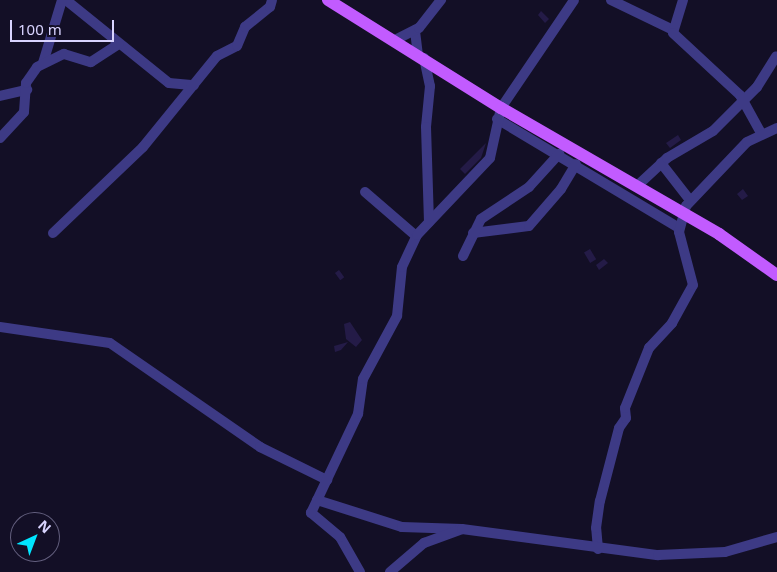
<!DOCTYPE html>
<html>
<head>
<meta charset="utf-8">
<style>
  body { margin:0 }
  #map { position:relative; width:777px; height:572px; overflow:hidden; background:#130f26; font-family:"Noto Sans",sans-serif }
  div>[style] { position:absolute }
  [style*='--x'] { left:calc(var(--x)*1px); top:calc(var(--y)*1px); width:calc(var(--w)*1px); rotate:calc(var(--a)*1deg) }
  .building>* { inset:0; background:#241b47; transform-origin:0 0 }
  .minor>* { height:10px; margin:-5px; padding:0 5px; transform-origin:5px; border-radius:5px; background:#3d3a85 }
  .major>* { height:12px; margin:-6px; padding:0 6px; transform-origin:6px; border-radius:6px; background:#c25bff }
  span { translate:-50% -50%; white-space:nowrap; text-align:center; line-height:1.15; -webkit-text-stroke:4px #130f26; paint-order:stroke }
  .north { position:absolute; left:10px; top:512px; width:50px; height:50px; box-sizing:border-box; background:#130f26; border:1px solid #625e7d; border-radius:50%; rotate:43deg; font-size:14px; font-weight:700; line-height:20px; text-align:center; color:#d9d4ff }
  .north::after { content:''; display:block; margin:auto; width:18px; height:22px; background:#00e5ff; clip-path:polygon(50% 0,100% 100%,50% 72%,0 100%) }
  .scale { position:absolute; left:10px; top:20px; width:104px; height:22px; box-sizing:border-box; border:2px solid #d9d4ff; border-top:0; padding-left:6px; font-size:15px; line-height:18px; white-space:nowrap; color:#d9d4ff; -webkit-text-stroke:4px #130f26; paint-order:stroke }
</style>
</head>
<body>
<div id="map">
  <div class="building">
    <div style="clip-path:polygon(541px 11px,549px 19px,545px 23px,538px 15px)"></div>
    <div style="clip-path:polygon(678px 135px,681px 140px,670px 148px,666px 143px)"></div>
    <div style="clip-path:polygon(486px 143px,481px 158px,465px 174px,460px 169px)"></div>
    <div style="clip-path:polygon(743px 189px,748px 196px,742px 200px,737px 194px)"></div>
    <div style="left:590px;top:249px;width:12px;height:7px;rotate:59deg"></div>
    <div style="clip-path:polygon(604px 259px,608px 263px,599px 270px,596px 265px)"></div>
    <div style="left:339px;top:270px;width:9px;height:5px;rotate:54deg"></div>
    <div style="clip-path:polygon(350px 322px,362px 340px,356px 347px,346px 339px,344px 324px)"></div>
    <div style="clip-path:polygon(348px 342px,341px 350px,335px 352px,334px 346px)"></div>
  </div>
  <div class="minor">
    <div style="--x:66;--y:0;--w:132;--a:38.9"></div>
    <div style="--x:169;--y:83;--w:25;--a:5"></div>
    <div style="--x:611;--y:0;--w:69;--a:25.8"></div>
    <div style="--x:683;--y:0;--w:34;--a:107"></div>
    <div style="--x:673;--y:33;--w:91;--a:42.8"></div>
    <div style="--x:740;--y:95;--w:43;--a:61.1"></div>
    <div style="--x:415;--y:31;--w:23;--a:83"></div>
    <div style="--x:395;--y:40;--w:27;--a:-27"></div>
    <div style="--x:419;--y:28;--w:36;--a:-52"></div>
    <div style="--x:424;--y:58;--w:29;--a:78"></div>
    <div style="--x:430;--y:86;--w:41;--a:95.6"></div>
    <div style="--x:426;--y:127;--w:95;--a:88.2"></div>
    <div style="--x:43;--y:63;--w:66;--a:-73.2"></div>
    <div style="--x:0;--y:96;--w:28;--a:-13"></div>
    <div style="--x:497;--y:119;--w:212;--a:30.9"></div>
    <div style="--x:0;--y:138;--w:35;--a:-47"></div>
    <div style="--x:24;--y:112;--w:29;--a:-86"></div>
    <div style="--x:26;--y:83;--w:19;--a:-55"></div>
    <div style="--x:37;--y:67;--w:30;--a:-26"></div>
    <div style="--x:64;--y:54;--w:28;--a:17"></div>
    <div style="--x:91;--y:62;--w:33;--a:-33"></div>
    <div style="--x:661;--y:163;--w:46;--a:52.1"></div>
    <div style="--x:637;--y:186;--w:41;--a:-43"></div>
    <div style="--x:667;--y:158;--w:53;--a:-30.4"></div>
    <div style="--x:713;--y:131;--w:62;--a:-45"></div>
    <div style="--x:757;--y:87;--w:36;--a:-58"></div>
    <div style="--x:365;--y:192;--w:67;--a:40.8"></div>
    <div style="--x:53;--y:233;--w:124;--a:-43.7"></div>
    <div style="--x:143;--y:147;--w:117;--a:-50.9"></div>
    <div style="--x:217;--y:56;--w:22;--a:-27"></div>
    <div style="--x:237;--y:46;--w:21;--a:-67"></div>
    <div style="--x:245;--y:27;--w:32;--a:-39"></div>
    <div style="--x:270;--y:7;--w:7;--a:-74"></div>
    <div style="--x:473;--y:233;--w:56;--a:-7.1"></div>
    <div style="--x:529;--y:226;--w:49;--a:-49.1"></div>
    <div style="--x:561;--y:189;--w:29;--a:-59"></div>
    <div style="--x:463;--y:256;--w:41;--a:-64.1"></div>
    <div style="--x:481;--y:219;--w:58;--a:-33.7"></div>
    <div style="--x:529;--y:187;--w:45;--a:-47.7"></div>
    <div style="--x:0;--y:327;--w:111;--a:8.3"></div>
    <div style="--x:110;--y:343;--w:183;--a:34.7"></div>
    <div style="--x:260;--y:447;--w:75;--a:26.2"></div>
    <div style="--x:317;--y:500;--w:89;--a:17.6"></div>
    <div style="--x:402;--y:527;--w:60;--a:1.9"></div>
    <div style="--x:598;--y:549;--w:21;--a:-95"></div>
    <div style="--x:596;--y:528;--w:27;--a:-82"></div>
    <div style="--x:600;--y:501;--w:75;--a:-75.4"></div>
    <div style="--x:619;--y:428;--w:12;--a:-55"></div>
    <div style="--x:626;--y:418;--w:10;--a:-96"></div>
    <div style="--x:625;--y:408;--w:65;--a:-68.2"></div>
    <div style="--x:649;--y:348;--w:34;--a:-47"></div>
    <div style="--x:672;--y:323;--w:43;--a:-61.1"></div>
    <div style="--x:693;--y:285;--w:55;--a:-104.8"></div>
    <div style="--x:679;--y:232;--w:27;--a:-75"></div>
    <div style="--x:686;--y:206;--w:88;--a:-46.4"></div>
    <div style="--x:747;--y:142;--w:33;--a:-25"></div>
    <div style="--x:360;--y:572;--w:40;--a:-119.7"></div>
    <div style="--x:340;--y:537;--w:38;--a:-140"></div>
    <div style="--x:311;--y:513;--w:110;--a:-64.6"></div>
    <div style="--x:358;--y:414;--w:35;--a:-82"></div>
    <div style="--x:363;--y:379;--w:72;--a:-61.6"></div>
    <div style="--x:397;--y:316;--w:49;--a:-84.2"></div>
    <div style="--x:402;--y:267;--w:35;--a:-65"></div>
    <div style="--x:417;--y:235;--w:106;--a:-46.5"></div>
    <div style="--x:490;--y:158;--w:51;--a:-77.6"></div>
    <div style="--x:501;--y:108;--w:130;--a:-55.9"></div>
    <div style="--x:390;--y:572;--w:45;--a:-40.5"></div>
    <div style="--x:424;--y:543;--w:40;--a:-20.2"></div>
    <div style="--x:462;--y:529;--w:198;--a:7.6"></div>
    <div style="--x:658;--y:555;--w:67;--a:-2.6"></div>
    <div style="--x:725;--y:552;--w:54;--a:-16.1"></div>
  </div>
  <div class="major">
    <div style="--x:328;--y:0;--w:204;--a:32"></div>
    <div style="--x:501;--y:108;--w:252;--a:30"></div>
    <div style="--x:719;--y:234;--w:71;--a:35.3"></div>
  </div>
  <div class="north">N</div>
  <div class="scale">100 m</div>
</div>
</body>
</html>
